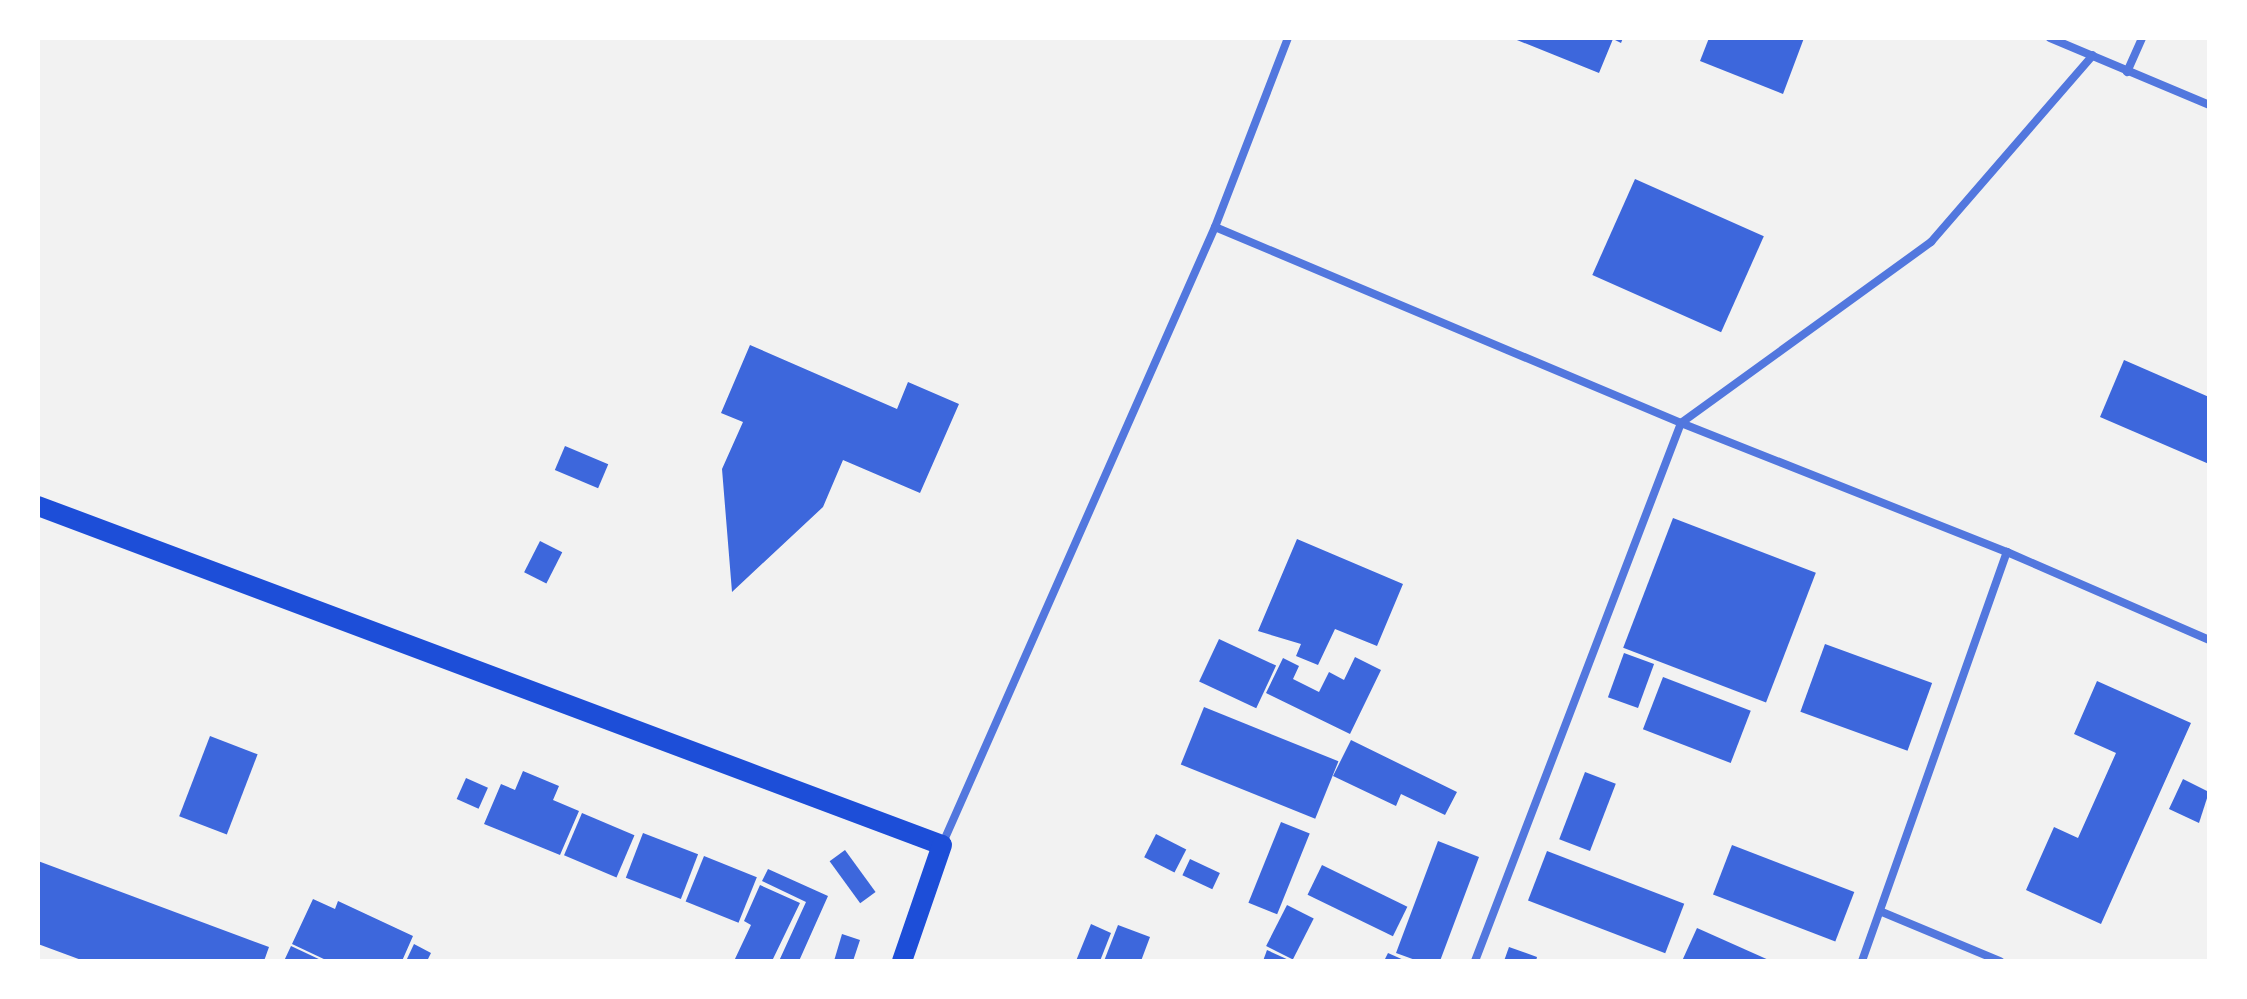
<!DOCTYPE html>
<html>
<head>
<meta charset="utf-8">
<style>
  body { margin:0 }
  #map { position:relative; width:2247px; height:999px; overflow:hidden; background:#f2f2f2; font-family:"Sofia Sans Condensed",sans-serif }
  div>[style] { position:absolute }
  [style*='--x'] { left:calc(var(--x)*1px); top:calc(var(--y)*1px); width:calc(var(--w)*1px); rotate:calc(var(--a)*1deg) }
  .building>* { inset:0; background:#3d67dc; transform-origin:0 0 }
  .minor>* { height:8px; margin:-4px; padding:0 4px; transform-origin:4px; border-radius:4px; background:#5277de }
  .primary>* { height:20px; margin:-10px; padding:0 10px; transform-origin:10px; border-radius:10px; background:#1d4ed8 }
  span { translate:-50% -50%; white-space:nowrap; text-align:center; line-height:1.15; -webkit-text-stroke:6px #fff; paint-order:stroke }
  .frame { position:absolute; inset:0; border:40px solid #fff; pointer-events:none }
</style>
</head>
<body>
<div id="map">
  <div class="building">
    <div style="clip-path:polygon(1512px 38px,1623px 38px,1621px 43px,1613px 39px,1599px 73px)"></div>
    <div style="clip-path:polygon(1709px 38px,1804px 38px,1783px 94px,1700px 61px)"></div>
    <div style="left:1635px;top:179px;width:141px;height:105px;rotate:24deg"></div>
    <div style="clip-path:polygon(750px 345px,897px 409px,908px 382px,959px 404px,920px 493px,843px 460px,823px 507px,732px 592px,722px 469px,743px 422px,721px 413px)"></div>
    <div style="clip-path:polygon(2124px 360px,2209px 397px,2209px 464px,2100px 417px)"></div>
    <div style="left:565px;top:446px;width:47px;height:26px;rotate:23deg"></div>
    <div style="left:1673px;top:518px;width:153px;height:139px;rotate:21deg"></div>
    <div style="clip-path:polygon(1297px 539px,1403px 584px,1377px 646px,1335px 629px,1318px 665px,1296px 656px,1301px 644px,1258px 631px)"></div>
    <div style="left:540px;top:541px;width:25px;height:35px;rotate:27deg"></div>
    <div style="left:1219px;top:639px;width:63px;height:47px;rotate:25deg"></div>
    <div style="left:1825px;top:644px;width:114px;height:72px;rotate:20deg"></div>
    <div style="left:1624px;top:653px;width:32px;height:47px;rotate:20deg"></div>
    <div style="clip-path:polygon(1355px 657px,1381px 670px,1350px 734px,1266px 693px,1283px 658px,1299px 666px,1293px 679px,1319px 692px,1329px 672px,1344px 680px)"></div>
    <div style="left:1663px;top:677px;width:94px;height:56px;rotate:21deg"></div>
    <div style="clip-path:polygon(2097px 681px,2191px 723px,2101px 924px,2026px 890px,2054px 827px,2078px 838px,2116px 753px,2074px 734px)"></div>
    <div style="left:1204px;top:707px;width:145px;height:62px;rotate:22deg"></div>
    <div style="left:210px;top:736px;width:51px;height:86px;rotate:21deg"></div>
    <div style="clip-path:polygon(1351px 740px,1457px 792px,1445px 815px,1401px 794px,1396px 806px,1333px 776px)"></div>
    <div style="clip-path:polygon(523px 771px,559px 786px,553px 800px,579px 811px,560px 855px,484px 824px,501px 784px,515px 790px)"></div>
    <div style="left:1585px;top:772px;width:33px;height:72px;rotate:21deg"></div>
    <div style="left:466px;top:778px;width:24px;height:23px;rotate:24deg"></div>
    <div style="clip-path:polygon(2183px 779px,2209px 792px,2199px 823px,2169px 809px)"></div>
    <div style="left:582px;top:813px;width:57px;height:46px;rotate:23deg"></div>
    <div style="left:1281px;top:822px;width:31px;height:87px;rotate:22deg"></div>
    <div style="left:643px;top:833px;width:59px;height:48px;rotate:21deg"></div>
    <div style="left:1156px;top:834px;width:34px;height:26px;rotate:27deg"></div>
    <div style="clip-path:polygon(1438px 841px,1479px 857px,1440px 961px,1418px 961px,1396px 953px)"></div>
    <div style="left:1732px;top:845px;width:131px;height:53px;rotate:21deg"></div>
    <div style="left:845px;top:850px;width:52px;height:19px;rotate:54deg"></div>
    <div style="left:1547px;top:851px;width:147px;height:53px;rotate:21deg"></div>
    <div style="left:704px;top:856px;width:57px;height:49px;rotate:22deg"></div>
    <div style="left:1190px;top:859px;width:33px;height:18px;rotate:25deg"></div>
    <div style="clip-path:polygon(38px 861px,269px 947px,264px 961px,84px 961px,38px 944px)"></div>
    <div style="left:1322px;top:865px;width:95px;height:33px;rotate:26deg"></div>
    <div style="clip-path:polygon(768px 869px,828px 896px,799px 961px,779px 961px,806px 902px,762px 881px)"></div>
    <div style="clip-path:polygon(760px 885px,800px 903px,772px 961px,734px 961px,751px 925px,744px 921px)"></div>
    <div style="clip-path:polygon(313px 899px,335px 909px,338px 901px,413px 936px,402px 961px,328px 961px,292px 944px)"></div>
    <div style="left:1287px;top:905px;width:30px;height:46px;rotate:27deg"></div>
    <div style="clip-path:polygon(1091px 924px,1111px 933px,1100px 961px,1076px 961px)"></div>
    <div style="clip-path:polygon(1118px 925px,1150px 937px,1141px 961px,1104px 961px)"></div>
    <div style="clip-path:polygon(1697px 928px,1771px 961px,1682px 961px)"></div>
    <div style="clip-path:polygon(842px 934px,860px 940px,853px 961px,834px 961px)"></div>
    <div style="clip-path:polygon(414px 944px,431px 953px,427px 961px,406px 961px)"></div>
    <div style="clip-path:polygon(291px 946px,323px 961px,284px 961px)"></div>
    <div style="clip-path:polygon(1509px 947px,1537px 957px,1536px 961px,1504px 961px)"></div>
    <div style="clip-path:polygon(1267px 950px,1291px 961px,1263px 961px)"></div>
    <div style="clip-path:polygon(1388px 953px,1406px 961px,1384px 961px)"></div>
  </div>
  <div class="minor">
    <div style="--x:2050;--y:38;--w:173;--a:22.8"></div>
    <div style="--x:2127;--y:72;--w:37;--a:-66"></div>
    <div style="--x:1215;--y:227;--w:506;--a:22.81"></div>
    <div style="--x:1681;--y:423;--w:351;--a:21.6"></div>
    <div style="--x:2007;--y:552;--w:220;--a:23.5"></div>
    <div style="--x:942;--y:845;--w:676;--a:-66.17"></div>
    <div style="--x:1215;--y:227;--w:203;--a:-68.9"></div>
    <div style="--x:1882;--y:912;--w:128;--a:22.6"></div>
    <div style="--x:1475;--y:961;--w:576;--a:-69.05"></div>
    <div style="--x:1681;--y:423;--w:309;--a:-35.9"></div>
    <div style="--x:1931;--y:242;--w:247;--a:-49.1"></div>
    <div style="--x:1862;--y:961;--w:434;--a:-70.5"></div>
  </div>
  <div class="primary">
    <div style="--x:38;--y:506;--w:965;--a:20.56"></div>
    <div style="--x:942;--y:845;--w:123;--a:109"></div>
  </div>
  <div class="frame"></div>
</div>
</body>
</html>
